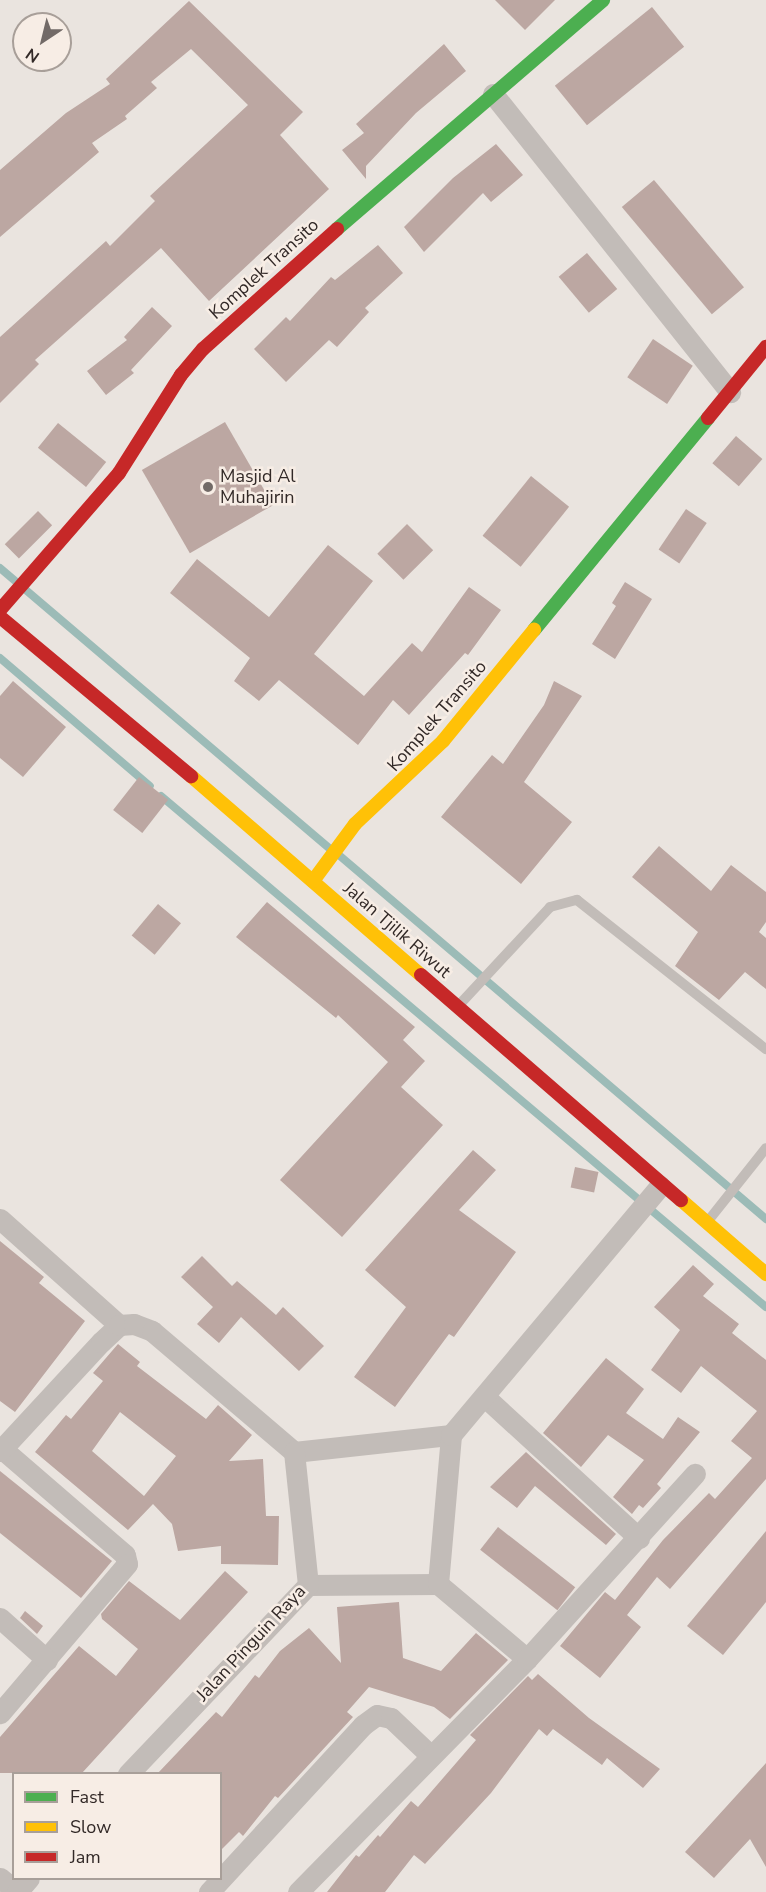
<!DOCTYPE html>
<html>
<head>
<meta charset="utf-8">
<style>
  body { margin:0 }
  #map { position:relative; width:766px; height:1892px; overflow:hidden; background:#eae4df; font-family:"Nunito Sans",sans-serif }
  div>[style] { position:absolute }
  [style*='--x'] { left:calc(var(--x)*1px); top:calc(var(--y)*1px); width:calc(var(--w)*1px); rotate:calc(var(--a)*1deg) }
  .stream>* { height:8px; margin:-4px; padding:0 4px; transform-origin:4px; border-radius:4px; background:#9cbbb7 }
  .building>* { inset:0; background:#bca7a2; transform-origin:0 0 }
  .lane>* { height:10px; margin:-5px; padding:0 5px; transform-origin:5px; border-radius:5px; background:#c2bcb8 }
  .street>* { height:21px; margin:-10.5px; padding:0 10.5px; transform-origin:10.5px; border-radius:10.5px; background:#c2bcb8 }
  .fast>* { height:14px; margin:-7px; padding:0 7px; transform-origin:7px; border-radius:7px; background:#4caf50 }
  .slow>* { height:14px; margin:-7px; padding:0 7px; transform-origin:7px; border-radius:7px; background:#ffc107 }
  .jam>* { height:14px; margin:-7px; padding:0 7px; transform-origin:7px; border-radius:7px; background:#c62828 }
  .dots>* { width:16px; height:16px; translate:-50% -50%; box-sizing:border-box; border:3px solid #f7ede5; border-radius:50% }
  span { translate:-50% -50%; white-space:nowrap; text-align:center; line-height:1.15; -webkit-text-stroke:5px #f7ede5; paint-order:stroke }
  .street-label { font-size:18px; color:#322927 }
  .poi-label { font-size:18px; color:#322927 }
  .left { translate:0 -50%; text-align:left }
  .legend { position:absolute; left:12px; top:1772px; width:210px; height:108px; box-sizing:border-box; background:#f7ede5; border:2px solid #a89f99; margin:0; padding:8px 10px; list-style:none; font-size:18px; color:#322927 }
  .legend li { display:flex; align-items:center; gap:12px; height:30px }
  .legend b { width:30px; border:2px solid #a89f99 }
  .north { position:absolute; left:12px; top:12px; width:60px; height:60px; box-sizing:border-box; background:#f7ede5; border:2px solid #a89f99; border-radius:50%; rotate:215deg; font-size:16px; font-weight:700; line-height:24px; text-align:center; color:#322927 }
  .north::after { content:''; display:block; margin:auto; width:21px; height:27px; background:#726a67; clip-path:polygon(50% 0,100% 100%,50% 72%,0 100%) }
</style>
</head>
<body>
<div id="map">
  <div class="stream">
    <div style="--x:0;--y:568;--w:433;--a:40.4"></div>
    <div style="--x:0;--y:658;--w:197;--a:40.5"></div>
    <div style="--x:161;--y:796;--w:792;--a:40.19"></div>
    <div style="--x:340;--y:856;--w:560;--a:40.43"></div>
  </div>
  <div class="building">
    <div style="clip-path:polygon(495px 0,555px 0,525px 30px)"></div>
    <div style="clip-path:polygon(189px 1px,303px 112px,280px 135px,329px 189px,209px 301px,161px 248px,35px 360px,39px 364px,0 403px,0 337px,106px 241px,110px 246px,155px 201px,150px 196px,248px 105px,191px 49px,151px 82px,157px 88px,125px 116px,127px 119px,92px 143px,99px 152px,0 237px,0 170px,66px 113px,110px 84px,106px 79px)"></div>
    <div style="left:652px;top:7px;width:51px;height:125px;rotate:51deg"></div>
    <div style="clip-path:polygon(444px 44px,466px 71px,416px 113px,366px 166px,366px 179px,342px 150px,364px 133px,356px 124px)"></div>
    <div style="clip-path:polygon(496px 144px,523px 175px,491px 202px,483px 193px,424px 252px,404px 227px,453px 178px)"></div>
    <div style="left:654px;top:180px;width:140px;height:42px;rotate:50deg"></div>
    <div style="clip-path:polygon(378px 245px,403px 273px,365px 308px,369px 312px,337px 347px,329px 340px,286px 382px,254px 349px,286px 317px,290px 321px,331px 277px,335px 280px)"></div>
    <div style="left:587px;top:253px;width:47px;height:37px;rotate:50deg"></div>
    <div style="clip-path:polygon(152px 307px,172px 326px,131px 370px,134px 373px,106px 395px,87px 371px,127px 340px,124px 337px)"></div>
    <div style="left:653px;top:339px;width:48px;height:46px;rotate:34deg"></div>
    <div style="left:225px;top:422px;width:96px;height:96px;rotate:60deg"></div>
    <div style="left:58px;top:423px;width:62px;height:32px;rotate:39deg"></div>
    <div style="left:736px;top:436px;width:35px;height:36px;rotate:41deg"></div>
    <div style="left:531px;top:476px;width:49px;height:77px;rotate:39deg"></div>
    <div style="left:686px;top:509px;width:25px;height:49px;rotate:34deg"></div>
    <div style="left:38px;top:511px;width:20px;height:47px;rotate:45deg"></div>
    <div style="left:407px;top:524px;width:37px;height:42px;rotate:45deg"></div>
    <div style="clip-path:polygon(328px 545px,373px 581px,314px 654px,364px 696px,412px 643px,422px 652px,469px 587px,501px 610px,468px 655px,465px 653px,409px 715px,393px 700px,358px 745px,279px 680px,259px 701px,234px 681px,250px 658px,170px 593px,197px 559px,269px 617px)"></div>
    <div style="clip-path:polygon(625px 582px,652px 599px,615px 659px,592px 644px,616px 606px,612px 603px)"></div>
    <div style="clip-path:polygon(13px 681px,66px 727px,23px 777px,0 758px,0 696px)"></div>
    <div style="clip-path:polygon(554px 681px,582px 696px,524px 782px,572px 822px,521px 884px,441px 817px,492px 755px,503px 764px,544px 705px)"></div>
    <div style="left:139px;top:777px;width:37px;height:42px;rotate:38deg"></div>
    <div style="clip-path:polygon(659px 846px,711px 891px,731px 865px,766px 892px,766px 922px,759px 932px,766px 938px,766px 989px,745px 972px,719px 1000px,675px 966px,698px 932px,632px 877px)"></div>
    <div style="clip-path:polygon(267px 902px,415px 1027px,403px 1040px,425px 1061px,401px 1087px,443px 1125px,342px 1237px,280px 1180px,388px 1062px,338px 1015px,336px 1018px,236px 937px)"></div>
    <div style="left:158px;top:904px;width:30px;height:41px;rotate:40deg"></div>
    <div style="clip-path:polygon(473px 1150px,496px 1170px,459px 1210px,516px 1252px,454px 1337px,449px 1334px,395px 1407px,354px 1377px,406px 1307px,365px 1270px)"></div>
    <div style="left:575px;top:1167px;width:24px;height:21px;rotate:12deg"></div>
    <div style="clip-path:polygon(0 1241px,44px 1277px,39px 1283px,85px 1321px,15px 1412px,0 1401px)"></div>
    <div style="clip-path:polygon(202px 1256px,232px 1286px,237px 1281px,276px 1315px,283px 1307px,324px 1346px,299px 1371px,241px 1317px,219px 1343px,197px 1324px,213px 1307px,181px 1277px)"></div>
    <div style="clip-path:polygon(693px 1265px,714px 1284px,703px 1296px,739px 1324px,732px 1333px,766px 1360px,766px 1479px,670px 1589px,657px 1577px,627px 1615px,641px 1627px,600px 1678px,560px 1646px,605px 1592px,615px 1600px,663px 1540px,709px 1493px,715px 1499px,752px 1458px,731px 1441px,757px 1411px,701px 1366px,681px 1393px,651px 1370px,680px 1330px,654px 1307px)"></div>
    <div style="clip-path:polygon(evenodd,118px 1344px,140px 1362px,137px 1366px,206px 1419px,218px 1405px,252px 1435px,229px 1461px,263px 1459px,266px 1516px,279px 1516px,278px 1565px,221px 1564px,221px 1546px,178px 1551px,172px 1524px,153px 1504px,128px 1530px,35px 1452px,66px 1415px,71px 1419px,103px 1381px,93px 1373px,118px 1344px,120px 1412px,176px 1456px,144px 1496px,92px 1451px,120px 1412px)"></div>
    <div style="clip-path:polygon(606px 1358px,644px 1389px,626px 1413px,663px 1439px,678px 1417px,700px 1432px,657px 1484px,661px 1488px,643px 1508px,639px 1505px,632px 1514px,613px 1497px,644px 1460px,608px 1435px,581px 1467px,543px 1433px)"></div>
    <div style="clip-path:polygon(526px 1452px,616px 1534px,606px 1545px,535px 1486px,517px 1508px,490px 1487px)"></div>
    <div style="clip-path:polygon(0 1471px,112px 1561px,81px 1598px,0 1533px)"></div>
    <div style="left:498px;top:1527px;width:98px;height:29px;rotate:38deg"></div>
    <div style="clip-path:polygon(766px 1531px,766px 1602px,723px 1655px,687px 1626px)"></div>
    <div style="clip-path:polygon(225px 1571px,248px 1592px,82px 1773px,0 1773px,0 1737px,79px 1646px,116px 1676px,138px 1649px,102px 1619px,101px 1614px,129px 1581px,180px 1620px)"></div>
    <div style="clip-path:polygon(399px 1602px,403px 1658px,441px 1671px,476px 1633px,508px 1660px,450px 1719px,434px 1707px,369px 1687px,347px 1712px,353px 1717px,278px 1798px,275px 1796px,243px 1836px,239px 1832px,220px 1851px,220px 1773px,158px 1773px,216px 1712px,222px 1717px,255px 1675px,259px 1678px,280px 1651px,309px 1628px,341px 1663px,337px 1607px)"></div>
    <div style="clip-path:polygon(25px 1611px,43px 1626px,37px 1634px,20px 1618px)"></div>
    <div style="clip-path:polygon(538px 1674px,589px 1718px,660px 1769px,643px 1788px,607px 1758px,602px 1765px,553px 1729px,547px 1736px,539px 1729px,491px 1793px,425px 1864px,414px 1855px,385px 1892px,327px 1892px,356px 1855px,359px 1857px,378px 1835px,380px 1837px,411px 1801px,418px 1807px,476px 1740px,470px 1735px,528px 1676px,532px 1680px)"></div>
    <div style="clip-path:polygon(766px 1763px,766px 1867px,750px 1839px,714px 1878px,685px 1852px)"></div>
  </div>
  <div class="lane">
    <div style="--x:460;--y:1004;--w:132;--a:-47.1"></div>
    <div style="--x:550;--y:907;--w:28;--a:-15"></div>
    <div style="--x:577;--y:900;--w:241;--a:38.3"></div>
    <div style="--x:708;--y:1221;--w:93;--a:-51.5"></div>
  </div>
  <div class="street">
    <div style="--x:493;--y:94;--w:381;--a:51.5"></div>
    <div style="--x:0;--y:1219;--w:159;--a:41.7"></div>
    <div style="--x:485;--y:1397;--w:209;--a:42.5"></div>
    <div style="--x:0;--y:1447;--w:165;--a:40.8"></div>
    <div style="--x:125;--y:1555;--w:9;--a:77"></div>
    <div style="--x:127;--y:1564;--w:196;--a:130.4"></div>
    <div style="--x:0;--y:1451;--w:149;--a:-47.2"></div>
    <div style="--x:101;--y:1342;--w:25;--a:-43"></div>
    <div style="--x:119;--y:1325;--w:15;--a:-4"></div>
    <div style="--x:134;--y:1324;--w:19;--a:21"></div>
    <div style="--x:152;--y:1331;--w:187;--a:40.4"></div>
    <div style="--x:294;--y:1452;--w:158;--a:-6.2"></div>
    <div style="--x:308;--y:1585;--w:130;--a:-0.4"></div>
    <div style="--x:0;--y:1618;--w:63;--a:41.8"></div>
    <div style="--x:527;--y:1659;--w:116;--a:-139.9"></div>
    <div style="--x:438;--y:1584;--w:150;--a:-85"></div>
    <div style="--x:451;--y:1435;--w:325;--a:-50"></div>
    <div style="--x:128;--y:1774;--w:261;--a:-46.4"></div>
    <div style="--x:308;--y:1585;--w:134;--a:-96"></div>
    <div style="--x:0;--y:1878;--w:22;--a:39"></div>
    <div style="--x:17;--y:1892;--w:18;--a:-49"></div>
    <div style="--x:209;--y:1892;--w:227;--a:-47.3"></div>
    <div style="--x:363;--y:1725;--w:17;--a:-36"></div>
    <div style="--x:377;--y:1715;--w:14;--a:12"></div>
    <div style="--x:391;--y:1718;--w:55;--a:43.5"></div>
    <div style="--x:298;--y:1892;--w:327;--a:-45.5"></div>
    <div style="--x:527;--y:1659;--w:250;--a:-47.8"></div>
  </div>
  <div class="fast">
    <div style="--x:337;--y:229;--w:351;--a:-40.7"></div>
    <div style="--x:534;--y:630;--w:274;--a:-50.6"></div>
  </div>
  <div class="slow">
    <div style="--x:191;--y:776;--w:304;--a:40.9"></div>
    <div style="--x:313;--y:881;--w:71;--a:-53.6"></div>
    <div style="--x:355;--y:824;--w:121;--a:-43.3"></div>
    <div style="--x:443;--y:741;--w:144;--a:-50.7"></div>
    <div style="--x:681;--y:1200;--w:113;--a:41"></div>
  </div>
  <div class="jam">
    <div style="--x:708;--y:418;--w:92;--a:-50.8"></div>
    <div style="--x:0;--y:610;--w:181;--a:-49"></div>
    <div style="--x:119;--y:473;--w:116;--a:-57.7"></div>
    <div style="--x:181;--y:375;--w:34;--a:-50"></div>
    <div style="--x:203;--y:349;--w:180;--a:-41.8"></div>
    <div style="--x:0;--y:617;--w:249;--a:39.8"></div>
    <div style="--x:421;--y:975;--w:344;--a:40.9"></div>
  </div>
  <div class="dots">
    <div style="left:208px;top:487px;background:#726a67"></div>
  </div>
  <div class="street-label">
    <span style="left:264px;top:269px;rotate:-42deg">Komplek Transito</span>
    <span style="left:437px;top:716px;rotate:-49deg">Komplek Transito</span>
    <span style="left:397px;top:930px;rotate:41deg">Jalan Tjilik Riwut</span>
    <span style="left:251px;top:1643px;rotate:-47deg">Jalan Pinguin Raya</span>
  </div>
  <div class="poi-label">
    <span class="left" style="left:220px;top:487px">Masjid Al<br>Muhajirin</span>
  </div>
  <ul class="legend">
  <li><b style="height:8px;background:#4caf50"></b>Fast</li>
  <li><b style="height:8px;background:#ffc107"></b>Slow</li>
  <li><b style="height:8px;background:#c62828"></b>Jam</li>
  </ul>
  <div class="north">N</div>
</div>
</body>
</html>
